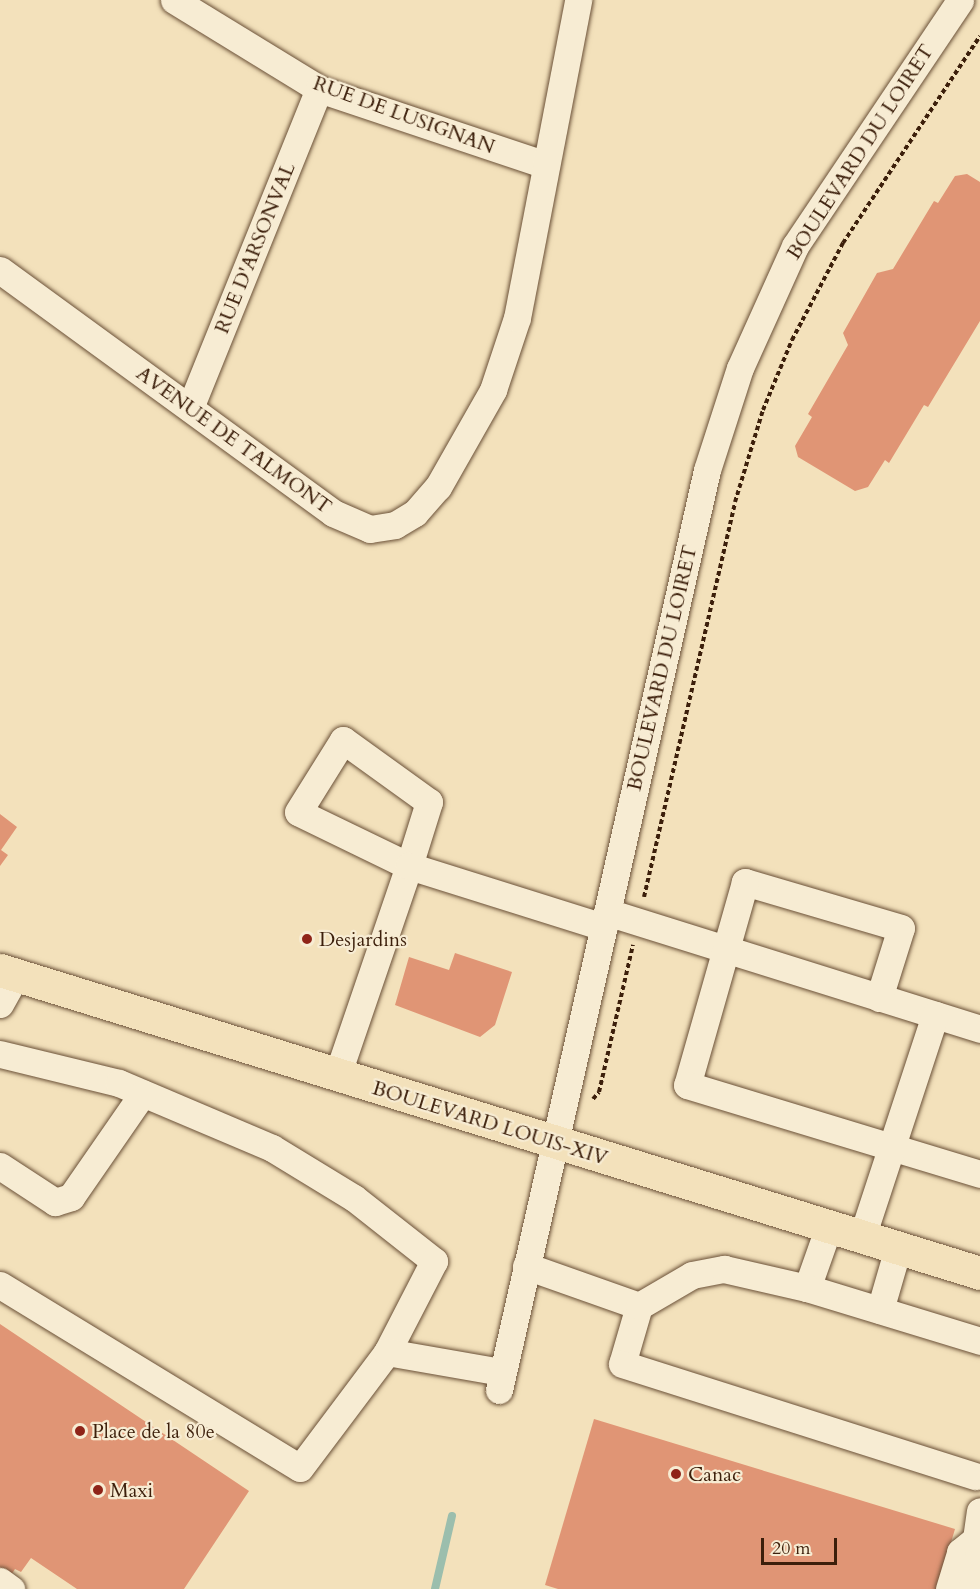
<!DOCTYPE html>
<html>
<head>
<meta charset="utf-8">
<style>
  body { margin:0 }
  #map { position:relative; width:980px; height:1589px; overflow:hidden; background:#f3e1bb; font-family:Cardo,serif }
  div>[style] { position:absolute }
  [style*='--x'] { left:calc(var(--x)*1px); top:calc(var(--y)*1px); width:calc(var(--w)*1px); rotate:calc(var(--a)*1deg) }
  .stream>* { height:8px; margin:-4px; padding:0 4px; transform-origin:4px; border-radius:4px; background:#9bbead }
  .building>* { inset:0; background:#e09575 }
  .path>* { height:4px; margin-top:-2px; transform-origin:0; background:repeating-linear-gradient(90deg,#3c1f0b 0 4.5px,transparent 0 7.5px) }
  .roads { filter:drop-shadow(0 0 2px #6a5037) drop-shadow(0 0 2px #6a5037) }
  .minor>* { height:27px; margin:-13.5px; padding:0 13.5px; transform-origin:13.5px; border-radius:13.5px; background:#f7ecd3 }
  .major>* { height:33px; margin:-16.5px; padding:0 16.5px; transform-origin:16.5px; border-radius:16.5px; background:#f3e1bb }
  .dots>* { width:16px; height:16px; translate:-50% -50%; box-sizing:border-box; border:3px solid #f7ecd3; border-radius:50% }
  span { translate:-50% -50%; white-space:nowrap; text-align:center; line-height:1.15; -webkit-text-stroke:4.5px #f7ecd3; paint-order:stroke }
  .street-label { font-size:20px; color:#3c1f0b }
  .poi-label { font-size:20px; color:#3c1f0b }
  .left { translate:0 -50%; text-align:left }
  .scale { position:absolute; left:761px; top:1538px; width:76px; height:27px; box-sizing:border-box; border:3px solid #3c1f0b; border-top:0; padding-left:8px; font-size:18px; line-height:21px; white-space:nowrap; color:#3c1f0b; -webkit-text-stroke:4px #f7ecd3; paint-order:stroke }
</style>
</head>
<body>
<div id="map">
  <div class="stream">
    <div style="--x:435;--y:1589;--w:75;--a:-76.9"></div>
  </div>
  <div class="building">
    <div style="clip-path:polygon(967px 174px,980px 182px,980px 321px,928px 407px,924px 405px,889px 463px,885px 460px,868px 487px,855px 491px,798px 457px,795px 446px,812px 417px,808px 414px,848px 345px,843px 333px,877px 273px,893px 269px,934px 201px,938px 203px,955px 176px)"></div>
    <div style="clip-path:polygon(0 814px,17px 827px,1px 850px,8px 855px,0 866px)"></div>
    <div style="clip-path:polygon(455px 953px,512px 972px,495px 1025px,480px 1037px,395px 1005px,409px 957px,449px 970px)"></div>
    <div style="clip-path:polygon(0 1324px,249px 1491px,184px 1589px,77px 1589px,31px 1558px,21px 1572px,15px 1569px,7px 1581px,0 1576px)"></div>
    <div style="clip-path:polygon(594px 1419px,955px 1529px,937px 1589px,558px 1589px,545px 1585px)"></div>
  </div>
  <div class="path">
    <div style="--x:644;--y:897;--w:405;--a:-77"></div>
    <div style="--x:735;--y:502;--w:96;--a:-73.1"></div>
    <div style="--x:763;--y:410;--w:76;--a:-67.5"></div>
    <div style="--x:792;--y:340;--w:110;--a:-62.3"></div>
    <div style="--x:843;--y:243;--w:248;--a:-56.5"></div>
    <div style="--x:593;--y:1099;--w:9;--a:-49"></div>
    <div style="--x:599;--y:1092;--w:151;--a:-77"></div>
  </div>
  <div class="roads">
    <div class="minor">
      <div style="--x:174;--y:0;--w:170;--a:31.5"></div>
      <div style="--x:319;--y:89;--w:239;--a:18.5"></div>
      <div style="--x:0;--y:270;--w:412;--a:36.1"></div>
      <div style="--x:333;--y:513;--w:40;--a:23.4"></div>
      <div style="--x:370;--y:529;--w:25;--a:-9"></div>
      <div style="--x:395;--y:525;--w:23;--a:-31"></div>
      <div style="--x:415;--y:513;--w:35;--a:-49"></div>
      <div style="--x:438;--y:487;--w:112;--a:-60.4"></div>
      <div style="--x:493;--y:390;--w:76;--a:-71.6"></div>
      <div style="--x:517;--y:318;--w:324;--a:-79.1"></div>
      <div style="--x:190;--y:408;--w:344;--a:-68"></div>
      <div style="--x:343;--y:740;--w:106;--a:35.8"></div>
      <div style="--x:429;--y:802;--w:67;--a:107.4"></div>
      <div style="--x:409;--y:866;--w:123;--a:-154.1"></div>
      <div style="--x:298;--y:812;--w:85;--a:-58"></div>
      <div style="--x:607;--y:912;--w:391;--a:17.4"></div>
      <div style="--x:879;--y:998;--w:73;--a:-72.6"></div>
      <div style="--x:901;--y:928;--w:163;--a:-163.6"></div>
      <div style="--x:745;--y:882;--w:211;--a:105.9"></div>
      <div style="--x:687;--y:1085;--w:306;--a:16.9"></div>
      <div style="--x:0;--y:1004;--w:33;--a:-61"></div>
      <div style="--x:0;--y:1054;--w:122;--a:13.7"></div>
      <div style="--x:119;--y:1083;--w:166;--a:23"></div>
      <div style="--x:272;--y:1148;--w:96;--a:31.4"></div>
      <div style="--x:354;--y:1198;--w:102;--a:38.2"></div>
      <div style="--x:434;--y:1261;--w:102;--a:117.3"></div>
      <div style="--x:337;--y:1076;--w:222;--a:-71.1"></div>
      <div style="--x:409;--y:866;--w:204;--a:17.4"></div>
      <div style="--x:0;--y:1166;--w:66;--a:33.2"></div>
      <div style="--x:55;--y:1202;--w:17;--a:-17"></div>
      <div style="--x:71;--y:1197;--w:126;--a:-55.3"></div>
      <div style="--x:829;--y:1226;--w:66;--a:109.5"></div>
      <div style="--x:807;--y:1288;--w:181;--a:17"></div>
      <div style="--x:862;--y:1237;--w:234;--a:-71.8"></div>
      <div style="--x:526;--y:1266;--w:120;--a:19.5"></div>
      <div style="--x:639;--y:1306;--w:60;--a:106.3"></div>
      <div style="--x:622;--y:1364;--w:371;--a:17.6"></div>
      <div style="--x:0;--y:1285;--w:351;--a:31.4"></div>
      <div style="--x:300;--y:1468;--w:145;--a:-53.1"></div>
      <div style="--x:387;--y:1352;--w:117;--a:9.9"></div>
      <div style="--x:639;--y:1306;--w:61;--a:-30.3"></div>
      <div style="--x:692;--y:1275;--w:33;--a:-11"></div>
      <div style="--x:724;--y:1269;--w:85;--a:12.9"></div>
      <div style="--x:880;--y:1310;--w:65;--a:-73.8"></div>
      <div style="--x:499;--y:1390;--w:943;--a:-77.26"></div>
      <div style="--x:707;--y:470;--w:107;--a:-72.1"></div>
      <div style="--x:740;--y:368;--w:134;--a:-65.7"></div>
      <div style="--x:795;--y:246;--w:296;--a:-56.1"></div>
      <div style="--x:0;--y:1581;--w:14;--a:36"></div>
      <div style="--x:949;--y:1589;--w:39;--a:-73"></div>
      <div style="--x:960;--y:1552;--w:21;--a:-39"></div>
      <div style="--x:971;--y:1589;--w:29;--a:-72"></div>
      <div style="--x:980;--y:1561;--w:22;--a:-100"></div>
      <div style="--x:976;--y:1539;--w:28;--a:-82"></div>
    </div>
    <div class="major">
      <div style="--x:0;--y:970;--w:1026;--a:17.18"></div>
    </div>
  </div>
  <div class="dots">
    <div style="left:307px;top:939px;background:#8f2418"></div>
    <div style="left:80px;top:1431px;background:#8f2418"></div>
    <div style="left:676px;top:1474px;background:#8f2418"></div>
    <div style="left:98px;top:1490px;background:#8f2418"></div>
  </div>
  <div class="street-label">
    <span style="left:404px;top:115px;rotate:20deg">RUE DE LUSIGNAN</span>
    <span style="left:860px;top:152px;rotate:-57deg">BOULEVARD DU LOIRET</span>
    <span style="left:255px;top:248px;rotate:-68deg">RUE D'ARSONVAL</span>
    <span style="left:234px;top:440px;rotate:36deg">AVENUE DE TALMONT</span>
    <span style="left:662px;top:668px;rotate:-77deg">BOULEVARD DU LOIRET</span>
    <span style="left:490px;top:1123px;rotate:17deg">BOULEVARD LOUIS-XIV</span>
  </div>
  <div class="poi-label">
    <span class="left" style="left:319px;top:939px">Desjardins</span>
    <span class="left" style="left:92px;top:1431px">Place de la 80e</span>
    <span class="left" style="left:688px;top:1474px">Canac</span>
    <span class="left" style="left:110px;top:1490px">Maxi</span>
  </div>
  <div class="scale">20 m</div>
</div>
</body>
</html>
